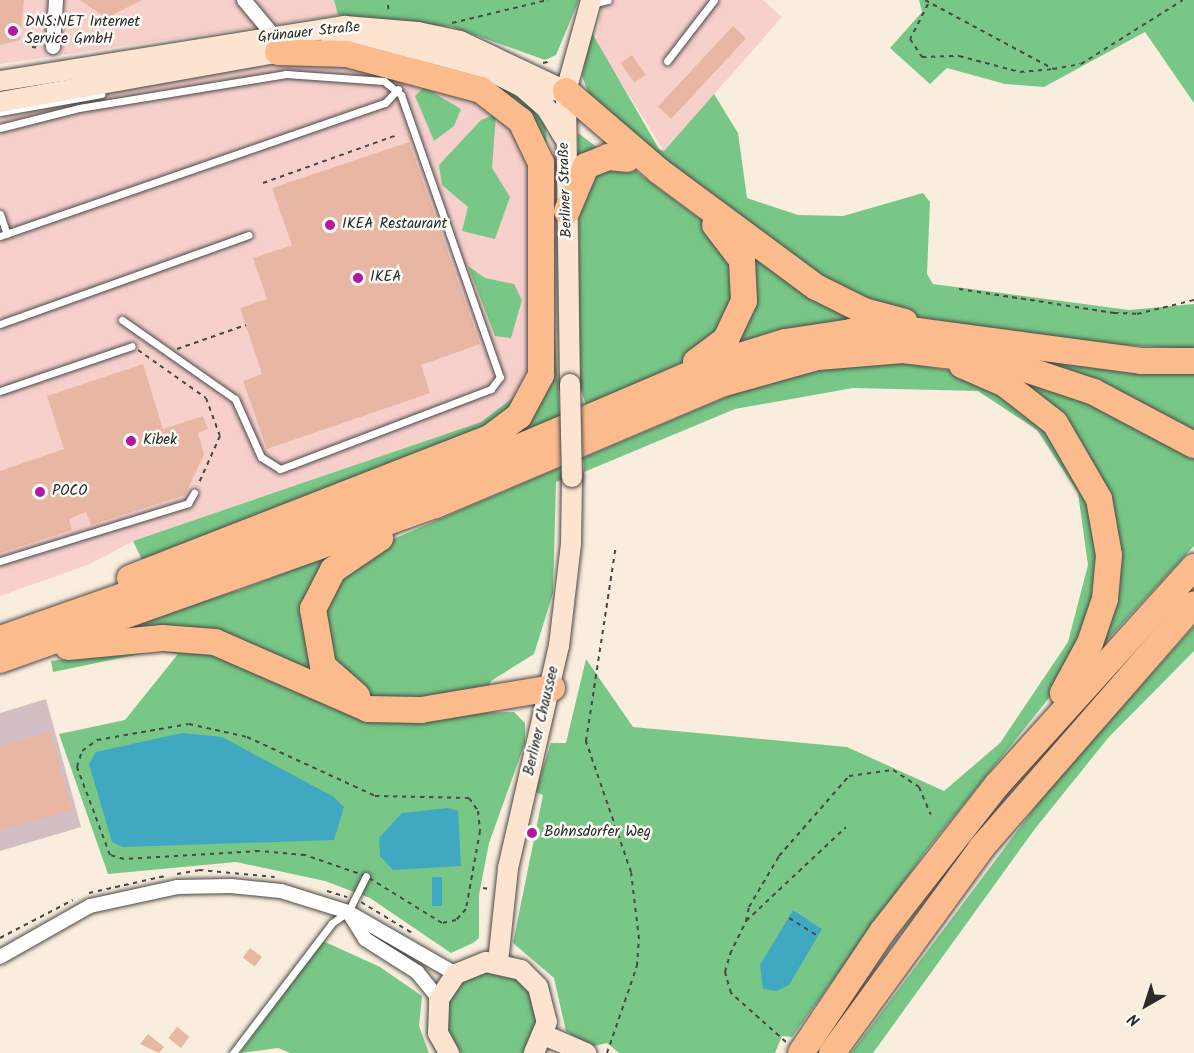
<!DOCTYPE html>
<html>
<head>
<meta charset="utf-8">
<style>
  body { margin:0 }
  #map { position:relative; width:1194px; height:1053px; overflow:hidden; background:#f9eddd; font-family:Kalam,sans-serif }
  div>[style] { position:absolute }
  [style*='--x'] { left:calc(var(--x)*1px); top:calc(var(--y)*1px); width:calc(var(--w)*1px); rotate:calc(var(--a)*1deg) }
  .built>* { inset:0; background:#f7d0cc }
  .industrial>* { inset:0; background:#d2bec3 }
  .green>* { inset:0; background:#78c787 }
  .water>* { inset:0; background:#40a8c0; transform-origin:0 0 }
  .building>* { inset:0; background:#e7b7a3; transform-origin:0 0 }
  .path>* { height:2px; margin-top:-1px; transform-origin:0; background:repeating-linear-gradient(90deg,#4a4846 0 4.5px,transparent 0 9px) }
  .roads { filter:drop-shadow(0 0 2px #4a4846) drop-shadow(0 0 2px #4a4846) }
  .lane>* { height:7px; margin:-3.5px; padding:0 3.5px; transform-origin:3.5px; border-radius:3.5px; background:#fff }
  .street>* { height:14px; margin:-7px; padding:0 7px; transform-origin:7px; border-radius:7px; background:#fff }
  .secondary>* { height:20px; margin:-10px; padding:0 10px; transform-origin:10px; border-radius:10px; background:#fde4d1 }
  .highway>* { height:26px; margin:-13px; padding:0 13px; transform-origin:13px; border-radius:13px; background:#fbbb8c }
  .bridges { filter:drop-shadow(0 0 2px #4a4846) drop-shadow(0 0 2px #4a4846) }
  .secondary-bridge>* { height:20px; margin:-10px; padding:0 10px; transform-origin:10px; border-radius:10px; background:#fde4d1 }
  .dots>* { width:16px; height:16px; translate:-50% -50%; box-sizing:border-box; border:3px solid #fdfcf7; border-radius:50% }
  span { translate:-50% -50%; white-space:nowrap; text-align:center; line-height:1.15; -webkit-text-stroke:5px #fdfcf7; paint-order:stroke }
  .poi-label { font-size:15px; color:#2b2b2b }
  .left { translate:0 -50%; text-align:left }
  .street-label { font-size:15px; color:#2b2b2b }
  .north { position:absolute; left:1116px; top:975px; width:60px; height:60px; -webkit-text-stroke:4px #fdfcf7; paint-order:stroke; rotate:219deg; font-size:16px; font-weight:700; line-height:24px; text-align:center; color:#2b2b2b }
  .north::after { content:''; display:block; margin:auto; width:21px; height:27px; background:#2b2b2b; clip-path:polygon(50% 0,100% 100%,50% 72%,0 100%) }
</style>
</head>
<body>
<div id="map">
  <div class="built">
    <div style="clip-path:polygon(0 0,334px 0,338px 15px,0 64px)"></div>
    <div style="clip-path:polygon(603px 0,763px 0,782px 17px,664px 151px,596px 43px)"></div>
    <div style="clip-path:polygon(337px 58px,487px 98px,527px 141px,538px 348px,522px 391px,481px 422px,133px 541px,90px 564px,0 596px,0 108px,262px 61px)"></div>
  </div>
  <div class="industrial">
    <div style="clip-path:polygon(46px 699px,81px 827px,0 851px,0 713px)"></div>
  </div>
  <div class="green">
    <div style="clip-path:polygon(334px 0,579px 0,556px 55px,545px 60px,452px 27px,338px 15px)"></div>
    <div style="clip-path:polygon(919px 0,1194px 0,1194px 103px,1145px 32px,1044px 87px,1005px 84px,947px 68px,930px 84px,890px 48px,922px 12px)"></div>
    <div style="clip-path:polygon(592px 33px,659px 149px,664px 151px,714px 94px,738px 133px,747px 198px,798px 215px,843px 216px,923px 193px,930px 202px,927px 274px,933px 284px,1129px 310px,1194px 304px,1194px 349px,1089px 343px,908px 316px,854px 302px,666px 168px,589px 96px,582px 75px)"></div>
    <div style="clip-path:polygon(366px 51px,452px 64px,516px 92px,546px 125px,547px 160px,520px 110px)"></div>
    <div style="clip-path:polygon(424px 87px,461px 109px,454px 126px,434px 141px,415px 96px)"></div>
    <div style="clip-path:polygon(496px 114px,492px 168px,510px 197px,495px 239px,462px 231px,468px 207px,442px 185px,439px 165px,481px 120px)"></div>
    <div style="clip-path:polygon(578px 133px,603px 152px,578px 166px)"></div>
    <div style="clip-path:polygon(626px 164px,715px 230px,734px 256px,731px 321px,684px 362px,586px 406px,579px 382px,579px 204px,586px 172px)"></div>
    <div style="clip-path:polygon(739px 238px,871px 320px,773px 331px,727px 349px)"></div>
    <div style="clip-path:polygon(468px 266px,485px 278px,514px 284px,522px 300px,511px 338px,495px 336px)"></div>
    <div style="clip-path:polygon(554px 326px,560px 417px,519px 436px,504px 436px)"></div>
    <div style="clip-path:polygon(940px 341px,1194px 370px,1194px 436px)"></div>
    <div style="clip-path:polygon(539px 360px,507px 420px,145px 566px,133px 541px,481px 422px,522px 391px)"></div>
    <div style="clip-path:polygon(906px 363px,976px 375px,1011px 392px,1087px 479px,1101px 590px,1061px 683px,926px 851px,792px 1037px,782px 1036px,775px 1053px,619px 1053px,607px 1043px,590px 1047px,566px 1031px,554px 978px,513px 943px,543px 795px,535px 792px,551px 743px,566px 743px,586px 659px,633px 727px,847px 747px,944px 791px,1000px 743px,1068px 642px,1088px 565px,1078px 493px,1037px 430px,978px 391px,853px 388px,735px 409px,584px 472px,583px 458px,757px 384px,833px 367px)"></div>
    <div style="clip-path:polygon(1005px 373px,1091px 405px,1194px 458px,1194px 546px,1086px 663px,1109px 518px)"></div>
    <div style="clip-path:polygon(561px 467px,561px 480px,556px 482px,553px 593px,534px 654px,491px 681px,476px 713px,514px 712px,525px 723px,525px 743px,489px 843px,479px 895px,479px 938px,473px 943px,451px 953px,370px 898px,325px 881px,236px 862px,108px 874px,59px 734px,125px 720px,178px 654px,154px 651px,53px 672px,51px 661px,176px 645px,339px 677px,320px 608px,363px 552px)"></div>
    <div style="clip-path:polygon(339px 552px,319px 577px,321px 684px,114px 628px,243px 589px)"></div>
    <div style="clip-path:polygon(1194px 626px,1194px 651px,1108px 738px,1034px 830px,873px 1053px,851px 1053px,1045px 794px)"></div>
    <div style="clip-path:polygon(323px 941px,380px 967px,422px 996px,419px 1026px,429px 1053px,290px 1053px,278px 1048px,240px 1053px)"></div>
    <div style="clip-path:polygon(510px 954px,548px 982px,557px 1029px,517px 962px)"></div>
    <div style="clip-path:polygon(483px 971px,518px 978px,531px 992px,539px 1018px,523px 1053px,461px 1053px,448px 1035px,445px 1008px,458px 984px)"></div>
    <div style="clip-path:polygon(429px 993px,443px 1053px,436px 1053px,427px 1033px)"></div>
  </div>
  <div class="water">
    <div style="clip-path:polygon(182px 733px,222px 737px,334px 797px,344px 807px,334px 840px,123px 847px,112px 842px,89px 764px,96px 752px)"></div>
    <div style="clip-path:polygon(448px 808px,458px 811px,461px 866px,393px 870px,380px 856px,379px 838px,402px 813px)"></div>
    <div style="left:432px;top:877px;width:10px;height:29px"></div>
    <div style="clip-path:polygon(793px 910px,822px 929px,789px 985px,777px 991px,763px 989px,760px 965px)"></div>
  </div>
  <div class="building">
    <div style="clip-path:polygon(0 0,24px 0,20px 40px,0 45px)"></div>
    <div style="clip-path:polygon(80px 0,142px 0,106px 18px)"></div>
    <div style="left:733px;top:26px;width:18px;height:110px;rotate:43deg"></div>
    <div style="left:632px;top:55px;width:24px;height:14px;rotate:55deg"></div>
    <div style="clip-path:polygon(409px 142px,480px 344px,421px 365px,430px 393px,267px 449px,243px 381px,262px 374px,240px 308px,267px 299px,253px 258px,292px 245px,272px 188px)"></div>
    <div style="clip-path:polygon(143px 364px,163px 429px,203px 416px,208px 429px,198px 433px,204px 454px,185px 495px,91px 525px,86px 512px,69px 519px,72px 530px,0 553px,0 471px,64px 449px,47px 396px)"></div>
    <div style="clip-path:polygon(51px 732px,72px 811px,0 830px,0 746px)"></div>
    <div style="left:250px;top:948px;width:15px;height:12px;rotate:37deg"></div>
    <div style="left:177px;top:1027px;width:16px;height:14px;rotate:38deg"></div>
    <div style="clip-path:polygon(148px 1034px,164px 1047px,159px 1053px,140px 1044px)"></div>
  </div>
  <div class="path">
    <div style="--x:925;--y:0;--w:145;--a:28.3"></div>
    <div style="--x:1053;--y:69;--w:28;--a:-10"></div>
    <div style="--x:1081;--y:64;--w:120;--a:-32.1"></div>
    <div style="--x:928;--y:4;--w:39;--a:117"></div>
    <div style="--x:910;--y:39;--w:22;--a:56"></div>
    <div style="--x:922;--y:57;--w:37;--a:-2"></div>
    <div style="--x:959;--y:56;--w:63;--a:14.7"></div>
    <div style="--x:1020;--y:72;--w:33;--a:-5"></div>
    <div style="--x:388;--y:5;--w:9;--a:84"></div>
    <div style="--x:452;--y:23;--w:99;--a:-13.5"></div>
    <div style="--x:32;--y:47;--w:9;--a:6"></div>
    <div style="--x:543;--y:63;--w:9;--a:-13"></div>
    <div style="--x:263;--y:183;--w:142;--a:-19.7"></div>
    <div style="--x:959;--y:289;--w:157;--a:8.8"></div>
    <div style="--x:1114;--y:313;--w:23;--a:2"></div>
    <div style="--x:1137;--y:314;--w:59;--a:-13.8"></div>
    <div style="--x:177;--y:349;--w:73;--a:-19.2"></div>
    <div style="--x:138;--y:350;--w:83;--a:35.2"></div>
    <div style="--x:206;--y:398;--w:40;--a:69.8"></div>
    <div style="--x:220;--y:436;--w:54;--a:114.2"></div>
    <div style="--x:189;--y:724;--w:59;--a:12.6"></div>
    <div style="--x:247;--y:737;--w:141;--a:24.7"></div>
    <div style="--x:375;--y:796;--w:94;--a:1.2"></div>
    <div style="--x:469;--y:798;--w:16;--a:55"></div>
    <div style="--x:478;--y:811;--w:20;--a:84"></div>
    <div style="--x:480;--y:831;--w:79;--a:100.2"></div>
    <div style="--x:466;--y:909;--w:15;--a:132"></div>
    <div style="--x:456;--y:920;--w:14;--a:168"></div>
    <div style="--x:442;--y:923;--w:89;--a:-148.3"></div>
    <div style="--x:366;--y:876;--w:65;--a:-161"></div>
    <div style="--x:305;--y:855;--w:46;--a:-175"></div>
    <div style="--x:259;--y:851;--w:135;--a:176.6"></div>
    <div style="--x:124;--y:859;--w:15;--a:-164"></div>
    <div style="--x:110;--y:855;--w:94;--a:-110.6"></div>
    <div style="--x:77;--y:767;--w:17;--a:-73"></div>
    <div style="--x:82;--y:751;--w:19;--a:-36"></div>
    <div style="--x:97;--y:740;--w:93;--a:-9.9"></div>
    <div style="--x:177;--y:874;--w:22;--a:-10"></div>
    <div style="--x:199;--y:870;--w:76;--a:5.3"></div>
    <div style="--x:483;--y:888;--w:6;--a:9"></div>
    <div style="--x:327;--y:891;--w:21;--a:17"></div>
    <div style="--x:89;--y:893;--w:78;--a:-12.6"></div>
    <div style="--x:361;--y:902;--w:60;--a:31.3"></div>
    <div style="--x:789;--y:918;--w:34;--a:32"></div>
    <div style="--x:746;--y:921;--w:14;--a:-78"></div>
    <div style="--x:749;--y:907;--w:59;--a:-59.5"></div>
    <div style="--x:779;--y:856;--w:106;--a:-48.8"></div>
    <div style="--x:849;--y:776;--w:44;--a:-7.8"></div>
    <div style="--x:893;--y:770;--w:31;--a:33"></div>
    <div style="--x:919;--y:787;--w:30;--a:67"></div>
    <div style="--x:0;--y:938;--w:82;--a:-27.5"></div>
    <div style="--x:786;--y:1042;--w:74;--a:-138.3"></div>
    <div style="--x:731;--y:993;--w:22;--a:-106"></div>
    <div style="--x:725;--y:972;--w:19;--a:-74"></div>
    <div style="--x:730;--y:954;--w:37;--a:-64"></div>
    <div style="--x:746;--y:921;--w:137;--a:-43.2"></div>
    <div style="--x:607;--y:1053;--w:92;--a:-71"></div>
    <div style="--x:637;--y:966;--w:27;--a:-86"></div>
    <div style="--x:639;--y:939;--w:67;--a:-96.8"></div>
    <div style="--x:631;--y:872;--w:139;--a:-109"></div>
    <div style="--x:586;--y:741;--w:197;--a:-81.3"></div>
  </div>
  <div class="roads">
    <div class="lane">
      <div style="--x:591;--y:4;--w:17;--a:-13"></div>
      <div style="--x:667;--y:61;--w:77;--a:-52.4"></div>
      <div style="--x:0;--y:112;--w:103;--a:-10.1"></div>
      <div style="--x:0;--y:128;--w:81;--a:-14.2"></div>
      <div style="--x:79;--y:108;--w:210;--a:-9.3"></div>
      <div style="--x:286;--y:74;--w:98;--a:4.1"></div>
      <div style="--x:384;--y:81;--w:22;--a:39"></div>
      <div style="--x:401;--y:95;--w:299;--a:70.7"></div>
      <div style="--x:500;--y:377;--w:15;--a:127"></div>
      <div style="--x:491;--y:389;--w:226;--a:159.2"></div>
      <div style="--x:280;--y:469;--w:22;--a:-148"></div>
      <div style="--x:261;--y:457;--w:64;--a:-114.1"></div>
      <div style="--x:235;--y:399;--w:138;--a:-145"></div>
      <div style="--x:0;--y:214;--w:21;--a:71"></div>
      <div style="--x:0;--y:236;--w:407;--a:-19.1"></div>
      <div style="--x:385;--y:103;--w:19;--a:-47"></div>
      <div style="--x:0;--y:324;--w:264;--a:-19.7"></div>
      <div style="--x:0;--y:391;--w:139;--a:-18.8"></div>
      <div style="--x:0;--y:561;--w:197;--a:-17.1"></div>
      <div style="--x:188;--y:503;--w:12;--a:-59"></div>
      <div style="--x:233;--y:1053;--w:163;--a:-52.7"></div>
      <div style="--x:332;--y:923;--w:19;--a:-35"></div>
      <div style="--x:348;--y:912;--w:40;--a:-63.4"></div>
    </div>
    <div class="street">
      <div style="--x:244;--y:0;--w:47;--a:50.2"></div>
      <div style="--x:53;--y:47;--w:47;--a:-86.3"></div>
      <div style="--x:349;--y:913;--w:31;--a:58"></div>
      <div style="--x:365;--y:939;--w:62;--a:32.4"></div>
      <div style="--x:417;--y:972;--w:35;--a:51"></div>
      <div style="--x:0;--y:957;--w:103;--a:-29.5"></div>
      <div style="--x:90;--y:906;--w:89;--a:-12.3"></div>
      <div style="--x:177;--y:887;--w:54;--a:-1.1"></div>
      <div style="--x:231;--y:886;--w:50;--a:5.7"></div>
      <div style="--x:281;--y:891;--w:70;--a:17.4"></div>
      <div style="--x:348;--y:912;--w:125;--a:29.9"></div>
    </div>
    <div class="secondary">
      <div style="--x:330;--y:45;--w:86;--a:2.7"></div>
      <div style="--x:416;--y:49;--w:68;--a:15.3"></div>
      <div style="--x:482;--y:67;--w:45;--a:26.6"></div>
      <div style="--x:522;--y:87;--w:38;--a:6"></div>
      <div style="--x:0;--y:81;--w:349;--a:-9.1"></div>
      <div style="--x:345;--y:26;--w:73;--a:4.7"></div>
      <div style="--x:418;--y:32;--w:43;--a:12.1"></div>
      <div style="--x:460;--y:41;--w:117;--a:25.3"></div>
      <div style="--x:522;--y:87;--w:33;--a:41"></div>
      <div style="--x:547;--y:109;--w:33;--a:59"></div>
      <div style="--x:0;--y:102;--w:297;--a:-10.1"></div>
      <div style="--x:570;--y:384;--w:293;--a:-90.8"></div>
      <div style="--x:566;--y:91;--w:94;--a:-74.6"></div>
      <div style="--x:498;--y:962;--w:95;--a:-83.9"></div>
      <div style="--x:508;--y:868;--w:228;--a:-77.1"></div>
      <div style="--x:559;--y:646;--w:103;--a:-83.3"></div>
      <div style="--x:571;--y:544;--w:67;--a:-89.1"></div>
      <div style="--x:544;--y:1035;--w:46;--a:23.2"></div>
      <div style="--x:449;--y:1053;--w:23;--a:-119"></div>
      <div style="--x:438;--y:1033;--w:34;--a:-88"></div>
      <div style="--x:439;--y:999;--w:30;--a:-56"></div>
      <div style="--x:456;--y:974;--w:32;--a:-22"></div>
      <div style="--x:486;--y:962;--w:36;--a:13"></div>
      <div style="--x:521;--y:970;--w:24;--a:45"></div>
      <div style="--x:538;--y:987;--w:36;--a:76"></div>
      <div style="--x:547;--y:1022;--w:34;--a:113"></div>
    </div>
    <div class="highway">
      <div style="--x:566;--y:91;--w:123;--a:40.7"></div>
      <div style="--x:659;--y:171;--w:195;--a:36.5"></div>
      <div style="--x:816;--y:287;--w:54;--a:26.6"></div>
      <div style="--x:864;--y:311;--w:42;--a:15"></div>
      <div style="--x:567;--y:211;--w:49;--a:-67.1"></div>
      <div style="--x:586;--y:166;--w:24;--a:-22"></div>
      <div style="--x:608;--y:157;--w:19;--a:6"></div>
      <div style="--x:696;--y:362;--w:38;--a:-37"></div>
      <div style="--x:726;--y:339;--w:42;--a:-64.7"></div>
      <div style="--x:744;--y:301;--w:41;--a:-92.8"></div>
      <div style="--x:742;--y:260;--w:44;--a:-127.6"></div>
      <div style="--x:962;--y:365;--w:47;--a:23.8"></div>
      <div style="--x:1005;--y:384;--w:63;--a:38"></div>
      <div style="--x:1055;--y:423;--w:88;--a:59.9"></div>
      <div style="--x:1099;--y:499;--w:57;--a:79.9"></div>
      <div style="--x:1109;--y:555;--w:44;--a:95.2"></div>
      <div style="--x:1105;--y:599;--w:46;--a:108.8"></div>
      <div style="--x:1090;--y:643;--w:57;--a:118.4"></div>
      <div style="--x:130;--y:578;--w:388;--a:-21.3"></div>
      <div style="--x:491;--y:437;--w:35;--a:-37"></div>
      <div style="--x:519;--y:416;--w:47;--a:-61.8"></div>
      <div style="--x:541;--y:375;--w:212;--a:-90"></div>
      <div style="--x:541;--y:163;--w:47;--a:-115.5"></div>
      <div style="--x:521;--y:121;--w:51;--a:-142.2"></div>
      <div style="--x:481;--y:90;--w:139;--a:-165"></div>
      <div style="--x:347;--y:54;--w:69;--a:-178.3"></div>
      <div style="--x:0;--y:639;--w:417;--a:-19.3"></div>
      <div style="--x:393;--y:501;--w:349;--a:-23.1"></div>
      <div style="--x:714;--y:364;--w:74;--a:-17.2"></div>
      <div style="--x:785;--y:342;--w:67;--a:-8.6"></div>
      <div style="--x:851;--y:332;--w:66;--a:-0.9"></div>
      <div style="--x:917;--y:331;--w:226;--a:7.6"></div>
      <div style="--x:1141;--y:361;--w:53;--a:0"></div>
      <div style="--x:68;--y:647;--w:95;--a:-5.4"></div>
      <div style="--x:163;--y:638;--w:52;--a:4.4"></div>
      <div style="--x:215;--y:642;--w:167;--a:23.6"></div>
      <div style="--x:368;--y:709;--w:53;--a:1.1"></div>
      <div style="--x:421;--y:710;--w:133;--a:-9.5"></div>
      <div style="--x:0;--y:660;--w:463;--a:-19.6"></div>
      <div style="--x:436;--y:505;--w:310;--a:-23"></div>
      <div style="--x:721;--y:384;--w:101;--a:-15.6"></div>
      <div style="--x:818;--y:357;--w:85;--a:-4.7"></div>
      <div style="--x:903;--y:350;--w:102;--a:6.8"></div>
      <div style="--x:1004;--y:362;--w:95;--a:18.4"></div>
      <div style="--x:1094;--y:392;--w:113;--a:27.9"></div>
      <div style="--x:357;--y:696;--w:45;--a:-138.6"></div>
      <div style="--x:323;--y:666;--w:58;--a:-100"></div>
      <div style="--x:313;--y:609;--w:44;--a:-62.9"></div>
      <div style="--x:333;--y:570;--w:57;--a:-34.2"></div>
      <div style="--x:801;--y:1053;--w:146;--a:-56.2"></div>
      <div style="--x:882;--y:932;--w:187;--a:-52"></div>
      <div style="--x:997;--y:785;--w:294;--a:-47.9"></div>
      <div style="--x:832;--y:1053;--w:255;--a:-53.9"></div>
      <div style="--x:982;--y:847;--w:322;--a:-48.9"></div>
    </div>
  </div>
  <div class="bridges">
    <div class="secondary-bridge">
      <div style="--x:570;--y:384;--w:93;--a:88.8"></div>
    </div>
  </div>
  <div class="dots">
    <div style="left:13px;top:31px;background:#b5179e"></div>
    <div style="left:330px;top:225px;background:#b5179e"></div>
    <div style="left:358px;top:278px;background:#b5179e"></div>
    <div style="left:131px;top:441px;background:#b5179e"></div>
    <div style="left:40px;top:492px;background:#b5179e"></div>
    <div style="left:532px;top:833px;background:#b5179e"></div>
  </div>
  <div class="poi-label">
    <span class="left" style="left:25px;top:31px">DNS:NET Internet<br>Service GmbH</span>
    <span class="left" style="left:342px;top:225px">IKEA Restaurant</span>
    <span class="left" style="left:370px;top:278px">IKEA</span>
    <span class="left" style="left:143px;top:441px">Kibek</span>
    <span class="left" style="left:52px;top:492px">POCO</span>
    <span class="left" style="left:544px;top:833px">Bohnsdorfer Weg</span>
  </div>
  <div class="street-label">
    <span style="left:309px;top:33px;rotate:-6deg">Grünauer Straße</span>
    <span style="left:566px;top:190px;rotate:-92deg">Berliner Straße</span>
    <span style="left:542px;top:721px;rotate:-77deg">Berliner Chaussee</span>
  </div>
  <div class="north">N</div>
</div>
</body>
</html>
